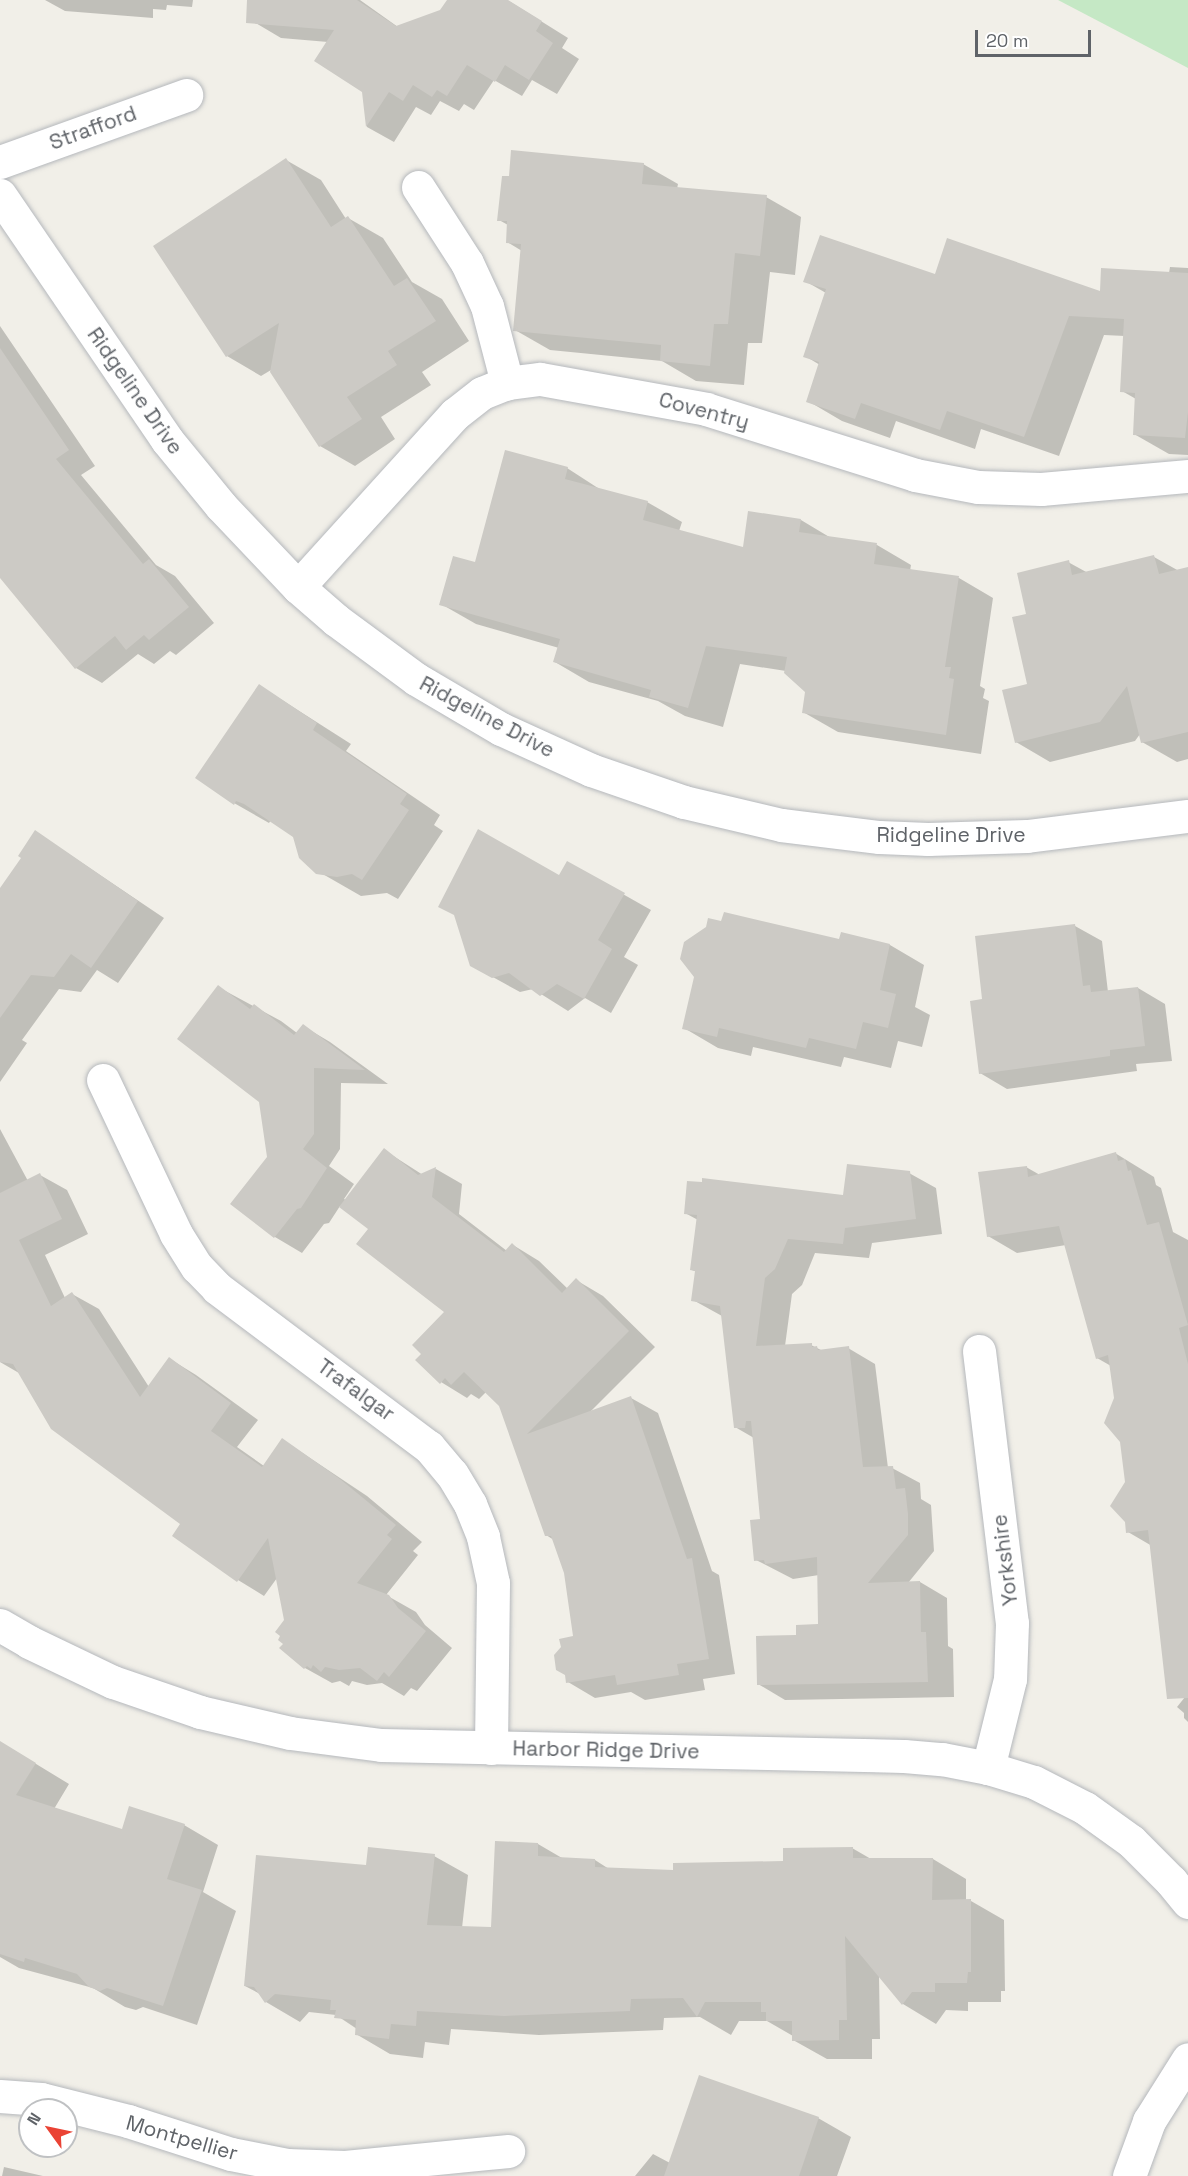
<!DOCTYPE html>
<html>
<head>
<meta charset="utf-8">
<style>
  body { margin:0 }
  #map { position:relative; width:1188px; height:2176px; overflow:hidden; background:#f1efe8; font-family:"Space Grotesk",sans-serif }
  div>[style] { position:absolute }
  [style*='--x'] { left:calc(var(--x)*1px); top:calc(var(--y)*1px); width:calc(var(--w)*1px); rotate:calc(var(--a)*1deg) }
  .green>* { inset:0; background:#c5e8c5 }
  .shadow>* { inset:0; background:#0003 }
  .building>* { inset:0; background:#cccac5 }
  .roads { filter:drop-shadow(0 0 2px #b5b8bc) drop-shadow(0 0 2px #b5b8bc) }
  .street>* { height:33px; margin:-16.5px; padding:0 16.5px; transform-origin:16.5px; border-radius:16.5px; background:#fff }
  .secondary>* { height:33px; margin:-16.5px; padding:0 16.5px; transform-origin:16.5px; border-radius:16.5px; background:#fff }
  span { translate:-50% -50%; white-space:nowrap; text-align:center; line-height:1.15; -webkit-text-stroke:6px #fff; paint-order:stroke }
  .street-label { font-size:21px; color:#5f6368 }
  .north { position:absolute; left:18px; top:2098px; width:60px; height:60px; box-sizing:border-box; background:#fff; border:2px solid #bfc1c3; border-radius:50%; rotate:303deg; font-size:16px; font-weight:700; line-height:24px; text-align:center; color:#5f6368 }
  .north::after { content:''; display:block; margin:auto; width:21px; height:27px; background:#ea4335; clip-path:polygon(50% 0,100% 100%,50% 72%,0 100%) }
  .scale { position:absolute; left:975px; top:30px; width:116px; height:27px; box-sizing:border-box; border:3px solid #5f6368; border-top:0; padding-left:8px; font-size:18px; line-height:21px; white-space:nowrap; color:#5f6368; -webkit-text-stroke:4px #fff; paint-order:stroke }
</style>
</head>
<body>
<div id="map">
  <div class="green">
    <div style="clip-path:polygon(1058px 0,1188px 0,1188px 68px)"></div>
  </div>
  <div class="shadow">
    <div style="clip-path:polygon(45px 0,193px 0,192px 7px,167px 5px,166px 10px,153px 9px,153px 18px,65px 11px)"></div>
    <div style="clip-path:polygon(250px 0,360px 0,398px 27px,441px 11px,448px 0,507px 0,568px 38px,562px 48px,579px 59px,557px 94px,532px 80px,522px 96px,494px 80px,474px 110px,464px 104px,459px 111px,440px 101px,431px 115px,416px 107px,394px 142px,367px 127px,364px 91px,328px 42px,281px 38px,254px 22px)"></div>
    <div style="clip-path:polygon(286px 160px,321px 180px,346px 219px,348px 218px,383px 238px,412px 282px,442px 299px,469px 341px,422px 372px,431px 385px,381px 417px,395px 439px,355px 466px,320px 446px,271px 370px,261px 376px,227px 356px)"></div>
    <div style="clip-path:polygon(643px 164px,678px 184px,677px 189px,766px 197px,801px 217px,795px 275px,770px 272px,762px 343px,748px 343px,744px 385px,696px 381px,662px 361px,550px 350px,515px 330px,522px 251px,507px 242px,508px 225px,499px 220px)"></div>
    <div style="clip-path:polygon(1170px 267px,1188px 268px,1188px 455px,1169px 454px,1134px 434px,1136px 399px,1122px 391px,1125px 336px,1104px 335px,1059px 456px,981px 429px,975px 449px,896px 421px,890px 438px,842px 421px,808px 401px,820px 365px,805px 356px,826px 293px,805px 281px,935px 276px,1101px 293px,1169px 273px)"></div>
    <div style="clip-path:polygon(0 326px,95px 466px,81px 475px,156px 565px,175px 576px,214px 623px,176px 655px,170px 651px,154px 664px,138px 654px,102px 683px,76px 668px,0 576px)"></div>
    <div style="clip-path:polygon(567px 468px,601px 490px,647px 502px,682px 522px,679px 531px,744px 549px,801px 520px,831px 538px,877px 545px,911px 565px,910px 571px,959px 578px,993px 598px,980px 686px,985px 689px,983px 698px,989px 701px,981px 754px,838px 732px,803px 712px,807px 691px,786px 671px,740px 664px,723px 727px,685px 716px,658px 701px,589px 682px,555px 662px,559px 648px,476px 624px,441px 604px)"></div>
    <div style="clip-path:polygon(1154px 557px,1179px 571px,1188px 569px,1188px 759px,1177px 762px,1142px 742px,1140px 734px,1135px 741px,1050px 762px,1016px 742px,1029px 685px,1028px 615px,1068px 562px,1088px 573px)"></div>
    <div style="clip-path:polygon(260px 686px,351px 744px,346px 751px,440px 815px,434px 825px,443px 831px,398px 899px,387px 893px,361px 896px,307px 865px,294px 836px,271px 820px,269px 823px,234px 803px)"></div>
    <div style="clip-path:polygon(36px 832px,164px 918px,118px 983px,97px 970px,81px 992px,59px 989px,22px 1040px,27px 1043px,0 1082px,0 891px,23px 858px)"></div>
    <div style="clip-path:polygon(568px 863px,651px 910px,624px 957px,638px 965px,611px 1013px,585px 998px,568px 1011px,533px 989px,520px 992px,471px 965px,560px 878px)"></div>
    <div style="clip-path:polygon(1075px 926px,1102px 941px,1108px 992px,1138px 988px,1165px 1004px,1172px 1061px,1136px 1064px,1137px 1071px,1007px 1089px,980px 1073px,983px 1000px)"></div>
    <div style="clip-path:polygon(841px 941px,890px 945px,924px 965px,915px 1007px,930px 1015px,922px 1047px,898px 1041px,891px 1068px,844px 1057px,841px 1067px,753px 1047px,751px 1056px,718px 1048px,684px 1028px)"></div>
    <div style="clip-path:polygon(218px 987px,281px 1021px,297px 1033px,303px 1026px,330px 1042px,388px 1084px,341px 1083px,340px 1149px,329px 1166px,354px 1184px,344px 1199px,346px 1200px,384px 1150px,423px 1175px,436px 1169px,462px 1184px,459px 1214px,507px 1251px,513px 1245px,539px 1261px,568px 1289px,576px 1280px,603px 1296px,655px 1347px,590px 1412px,631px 1398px,658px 1413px,712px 1571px,719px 1575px,735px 1674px,703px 1679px,705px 1690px,645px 1700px,631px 1692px,595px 1698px,568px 1682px,575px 1638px,565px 1572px,554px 1540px,546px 1535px,500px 1405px,486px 1392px,479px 1399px,471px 1394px,467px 1398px,441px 1382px,423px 1354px,446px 1312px,370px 1229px,340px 1206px,329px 1223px,324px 1224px,302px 1253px,275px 1237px,232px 1204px,269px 1158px,261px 1101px)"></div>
    <div style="clip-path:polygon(0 1129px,28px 1181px,40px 1175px,67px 1190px,88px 1234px,45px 1255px,65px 1298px,72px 1294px,99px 1309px,149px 1387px,170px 1359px,196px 1375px,258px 1420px,237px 1447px,264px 1466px,283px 1440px,367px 1496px,422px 1542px,413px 1551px,418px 1555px,386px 1595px,416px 1612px,425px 1625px,452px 1648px,417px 1691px,411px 1688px,404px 1696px,382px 1683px,367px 1685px,352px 1681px,349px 1686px,340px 1681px,332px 1683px,305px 1668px,285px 1644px,286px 1620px,277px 1578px,264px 1596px,238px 1580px,182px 1524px,19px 1373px,0 1362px)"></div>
    <div style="clip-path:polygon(1115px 1153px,1154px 1177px,1156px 1185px,1161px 1188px,1173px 1232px,1188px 1240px,1188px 1722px,1184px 1718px,1184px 1713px,1177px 1707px,1185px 1697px,1152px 1546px,1128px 1532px,1127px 1482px,1111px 1366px,1097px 1358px,1066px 1245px,1017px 1253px,988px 1236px,1026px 1167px,1040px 1175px)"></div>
    <div style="clip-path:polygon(909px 1173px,936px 1188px,942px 1234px,872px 1243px,869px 1258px,815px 1253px,802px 1285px,792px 1294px,785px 1346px,811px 1345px,823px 1351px,848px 1348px,875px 1364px,888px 1468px,892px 1468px,920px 1483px,921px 1499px,931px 1505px,934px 1551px,908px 1583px,920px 1582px,947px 1598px,948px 1646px,953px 1649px,954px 1697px,785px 1700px,758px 1684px,798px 1636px,820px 1626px,819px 1575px,793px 1579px,756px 1560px,762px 1521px,754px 1438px,735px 1427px,722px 1316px,693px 1300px,697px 1272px,692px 1270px,698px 1220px,685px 1213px,845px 1196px)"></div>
    <div style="clip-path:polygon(0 1742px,69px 1784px,54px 1809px,123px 1830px,184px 1825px,218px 1845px,203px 1892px,236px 1911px,197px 2025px,143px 2007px,136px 2010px,125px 2007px,93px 1988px,19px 1968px,0 1957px)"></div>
    <div style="clip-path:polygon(497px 1842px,538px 1844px,562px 1858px,595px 1860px,609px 1869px,675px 1871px,785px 1863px,852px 1848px,871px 1859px,933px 1859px,966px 1879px,966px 1901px,971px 1901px,1004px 1920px,1005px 1991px,1001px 1991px,1001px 2002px,968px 2002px,968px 2011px,946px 2010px,936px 2024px,903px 2004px,879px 1975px,880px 2039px,872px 2039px,872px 2059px,827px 2059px,793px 2040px,793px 2036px,767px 2021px,739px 2021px,731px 2035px,700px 2017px,664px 2018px,663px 2030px,539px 2035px,451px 2029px,449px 2045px,425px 2042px,423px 2058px,390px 2054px,356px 2034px,357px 2029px,336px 2015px,309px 2012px,300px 2022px,266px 2002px,260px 1994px,245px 1986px,368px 1867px,434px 1856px,468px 1875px,462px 1928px,493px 1929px)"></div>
    <div style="clip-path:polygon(818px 2118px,851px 2137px,837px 2176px,635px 2176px,653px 2154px,670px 2163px)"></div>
    <div style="clip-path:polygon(4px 2167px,43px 2176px,2px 2176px)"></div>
  </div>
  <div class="building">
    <div style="clip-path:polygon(247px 0,357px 0,396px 26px,440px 10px,447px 0,508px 0,542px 21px,536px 31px,553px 43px,529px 80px,505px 65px,495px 82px,467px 65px,447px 96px,437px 90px,432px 97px,413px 85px,403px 101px,389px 92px,366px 127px,362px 92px,314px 61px,334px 30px,246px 23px)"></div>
    <div style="clip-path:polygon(511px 150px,644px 163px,642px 184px,767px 195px,760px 256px,735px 253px,728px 324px,714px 324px,710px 366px,660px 361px,661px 345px,513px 331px,521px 244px,506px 243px,507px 221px,497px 221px,502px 176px,509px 176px)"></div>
    <div style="clip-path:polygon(286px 158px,331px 227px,348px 216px,394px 286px,407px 278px,436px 321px,388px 351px,397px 365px,347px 397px,362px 419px,319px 447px,270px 372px,279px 323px,226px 357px,153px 246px)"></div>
    <div style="clip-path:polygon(820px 235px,935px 274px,947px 238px,1100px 291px,1101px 268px,1188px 273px,1188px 412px,1185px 438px,1133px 435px,1135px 393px,1120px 392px,1124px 319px,1069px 316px,1024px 437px,947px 411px,940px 430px,861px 403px,855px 419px,806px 402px,819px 362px,803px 357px,826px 289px,803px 282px)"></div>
    <div style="clip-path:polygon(0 348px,69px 450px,56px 459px,143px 564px,149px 559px,189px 607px,149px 640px,144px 635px,126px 650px,115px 636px,75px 669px,0 578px)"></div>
    <div style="clip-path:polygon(505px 450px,568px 467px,565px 479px,648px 501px,643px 520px,743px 547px,748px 511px,801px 519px,799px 532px,877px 543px,874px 564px,959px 576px,945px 667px,951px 667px,949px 678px,954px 679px,946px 735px,802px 713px,805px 692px,784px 673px,787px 657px,706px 646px,688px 708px,649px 697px,651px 690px,553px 662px,560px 639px,439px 605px,453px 556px,475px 562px)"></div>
    <div style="clip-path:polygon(1154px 555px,1159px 574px,1188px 567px,1188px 732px,1141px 743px,1127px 686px,1100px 722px,1015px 743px,1002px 690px,1027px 684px,1012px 617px,1026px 614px,1017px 573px,1069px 560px,1072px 575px)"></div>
    <div style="clip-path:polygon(259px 684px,317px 723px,313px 730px,407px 794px,400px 804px,409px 810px,362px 880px,352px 874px,337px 877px,316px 874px,299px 858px,293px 837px,244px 804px,236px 801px,234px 805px,195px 778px)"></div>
    <div style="clip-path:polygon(478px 829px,559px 875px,567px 861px,625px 893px,598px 940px,612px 949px,584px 999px,557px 984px,540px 996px,509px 973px,492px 978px,470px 966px,454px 915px,438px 907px)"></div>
    <div style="clip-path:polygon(35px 830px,138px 901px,91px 968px,71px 954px,54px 977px,31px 975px,0 1018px,0 888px,21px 858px,18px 856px)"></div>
    <div style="clip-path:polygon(724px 912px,839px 939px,841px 932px,890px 944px,880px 990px,896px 994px,888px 1028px,863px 1022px,856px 1049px,809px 1038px,806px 1048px,719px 1028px,717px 1037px,682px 1029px,694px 977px,680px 959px,684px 942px,706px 927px,708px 918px,721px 921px)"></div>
    <div style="clip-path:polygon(1075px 924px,1083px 986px,1090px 985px,1091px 992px,1138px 987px,1145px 1046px,1110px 1050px,1110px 1056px,979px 1074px,970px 1001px,982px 999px,975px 936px)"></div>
    <div style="clip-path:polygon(218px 985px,250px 1009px,254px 1004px,294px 1035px,303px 1024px,365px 1070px,314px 1068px,314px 1134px,303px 1149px,327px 1168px,301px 1208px,297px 1209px,274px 1238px,230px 1204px,267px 1157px,259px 1102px,177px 1039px)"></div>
    <div style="clip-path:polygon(384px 1148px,418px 1175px,436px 1167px,432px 1197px,504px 1252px,512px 1243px,562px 1293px,576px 1278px,629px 1331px,527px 1434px,631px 1396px,687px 1559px,692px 1558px,709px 1659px,677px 1664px,679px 1675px,617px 1685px,615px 1675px,566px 1683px,565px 1675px,556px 1670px,554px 1655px,561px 1647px,559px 1639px,573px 1636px,564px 1573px,551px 1536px,545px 1536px,499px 1406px,464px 1372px,451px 1385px,445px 1378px,440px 1384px,415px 1360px,421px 1354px,412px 1345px,444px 1312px,356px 1244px,368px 1229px,339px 1207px)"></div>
    <div style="clip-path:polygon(1116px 1152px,1118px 1161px,1125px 1159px,1128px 1171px,1131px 1170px,1147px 1225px,1159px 1222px,1188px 1325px,1179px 1328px,1188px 1364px,1188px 1698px,1167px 1699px,1148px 1530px,1126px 1533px,1125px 1522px,1110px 1506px,1125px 1482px,1120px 1442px,1104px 1423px,1114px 1398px,1108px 1355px,1096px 1359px,1059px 1226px,987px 1237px,978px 1172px,1027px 1166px,1028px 1177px)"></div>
    <div style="clip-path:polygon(847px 1164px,910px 1171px,916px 1219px,845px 1228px,843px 1244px,788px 1239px,775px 1269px,765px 1278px,756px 1346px,812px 1343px,812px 1347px,817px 1346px,818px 1350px,849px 1346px,863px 1467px,893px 1466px,896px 1489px,905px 1488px,908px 1514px,908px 1535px,868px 1583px,920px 1581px,921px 1632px,926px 1632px,928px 1682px,757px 1685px,756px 1636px,796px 1635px,796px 1625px,818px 1624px,817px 1557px,765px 1564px,764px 1560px,754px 1561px,750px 1520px,760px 1519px,751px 1421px,746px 1421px,745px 1428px,734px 1428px,720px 1306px,691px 1301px,695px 1271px,690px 1270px,697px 1215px,684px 1214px,687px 1181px,702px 1182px,702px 1178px,843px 1195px)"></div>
    <div style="clip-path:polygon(40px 1173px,62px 1219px,19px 1240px,51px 1306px,72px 1292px,140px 1397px,169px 1357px,231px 1403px,211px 1431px,262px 1467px,282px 1438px,340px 1479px,396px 1525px,387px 1535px,392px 1539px,357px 1583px,389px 1595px,398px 1608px,426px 1631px,389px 1677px,384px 1672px,377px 1681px,360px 1668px,339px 1670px,325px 1667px,321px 1672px,313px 1665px,311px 1669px,307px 1666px,304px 1669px,279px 1648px,283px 1644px,278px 1640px,280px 1636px,275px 1632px,284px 1620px,268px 1538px,237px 1582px,172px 1536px,180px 1524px,51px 1429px,13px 1364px,0 1362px,0 1193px)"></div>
    <div style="clip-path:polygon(0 1741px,36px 1763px,16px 1795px,122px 1829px,129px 1806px,185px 1824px,167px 1879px,202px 1890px,163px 2006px,107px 1988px,100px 1991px,89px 1987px,77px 1974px,25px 1958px,24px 1962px,0 1954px)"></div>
    <div style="clip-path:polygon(495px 1841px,538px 1843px,538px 1856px,595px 1859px,595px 1867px,673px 1870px,673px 1863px,783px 1861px,783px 1848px,853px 1847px,853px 1858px,933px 1858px,932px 1900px,971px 1899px,971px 1972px,968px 1972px,967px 1983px,935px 1983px,935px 1992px,912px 1992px,902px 2005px,845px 1936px,847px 2020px,839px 2020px,839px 2040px,792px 2041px,792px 2021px,766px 2021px,766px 2012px,761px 2012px,761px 2002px,705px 2002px,697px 2017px,683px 1998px,631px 1999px,630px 2011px,504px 2016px,417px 2011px,416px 2026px,391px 2024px,389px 2039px,355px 2035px,356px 2020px,334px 2018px,336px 2010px,330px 2010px,331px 2000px,275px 1994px,265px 2003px,254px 1987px,244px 1986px,256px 1855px,366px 1865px,368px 1847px,435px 1854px,427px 1925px,491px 1927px)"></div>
    <div style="clip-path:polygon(699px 2075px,819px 2117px,799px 2176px,664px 2176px)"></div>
  </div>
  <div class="roads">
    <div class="street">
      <div style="--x:0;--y:162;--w:198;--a:-19.8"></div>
      <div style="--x:418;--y:187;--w:90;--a:57.2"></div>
      <div style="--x:467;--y:263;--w:47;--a:65.1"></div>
      <div style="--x:487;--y:306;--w:80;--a:75.4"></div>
      <div style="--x:298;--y:587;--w:234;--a:-47.8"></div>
      <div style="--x:455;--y:414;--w:34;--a:-38"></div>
      <div style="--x:482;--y:393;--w:27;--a:-22"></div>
      <div style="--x:507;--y:383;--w:33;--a:-7"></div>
      <div style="--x:540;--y:379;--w:169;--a:10.2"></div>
      <div style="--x:706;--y:409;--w:219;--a:17.5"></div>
      <div style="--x:915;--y:475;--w:64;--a:10.8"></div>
      <div style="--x:978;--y:487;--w:63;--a:1.8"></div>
      <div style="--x:1041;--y:489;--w:148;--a:-5.1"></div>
      <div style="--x:103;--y:1080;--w:170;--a:64.6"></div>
      <div style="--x:176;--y:1234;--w:39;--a:58"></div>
      <div style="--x:197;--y:1267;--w:29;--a:46"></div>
      <div style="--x:217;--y:1288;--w:265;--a:36.9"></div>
      <div style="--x:429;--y:1447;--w:35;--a:50"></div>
      <div style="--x:452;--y:1474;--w:35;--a:59"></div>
      <div style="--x:470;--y:1504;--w:35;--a:68"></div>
      <div style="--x:483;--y:1537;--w:47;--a:77.7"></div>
      <div style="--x:493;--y:1583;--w:165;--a:90.7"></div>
      <div style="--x:979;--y:1351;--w:274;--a:83.1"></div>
      <div style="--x:1012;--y:1623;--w:56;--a:92"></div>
      <div style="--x:1010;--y:1679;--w:92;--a:103.9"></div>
      <div style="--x:0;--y:2096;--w:41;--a:4.2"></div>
      <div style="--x:41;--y:2099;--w:90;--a:14.2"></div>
      <div style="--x:128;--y:2121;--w:108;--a:17.8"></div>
      <div style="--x:231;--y:2154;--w:57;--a:11.1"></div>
      <div style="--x:287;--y:2165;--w:58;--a:2"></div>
      <div style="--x:345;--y:2167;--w:164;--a:-5.6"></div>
    </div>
    <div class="secondary">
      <div style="--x:0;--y:195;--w:297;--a:55.7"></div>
      <div style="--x:167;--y:440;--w:85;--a:50.7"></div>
      <div style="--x:221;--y:506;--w:112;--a:46.5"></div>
      <div style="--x:298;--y:587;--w:50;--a:41"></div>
      <div style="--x:336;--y:620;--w:99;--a:36.4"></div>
      <div style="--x:416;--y:679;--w:99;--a:30.5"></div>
      <div style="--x:501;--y:729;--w:99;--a:24.5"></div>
      <div style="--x:591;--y:770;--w:98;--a:19"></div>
      <div style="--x:684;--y:802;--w:100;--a:13.3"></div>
      <div style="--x:781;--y:825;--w:99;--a:7"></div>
      <div style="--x:879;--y:837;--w:49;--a:2.3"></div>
      <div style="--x:928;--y:839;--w:99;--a:-1.7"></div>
      <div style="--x:1027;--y:836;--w:162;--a:-7.1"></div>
      <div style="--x:0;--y:1625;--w:34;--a:30"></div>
      <div style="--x:29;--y:1642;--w:93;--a:25.5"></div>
      <div style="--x:113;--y:1682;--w:92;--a:19"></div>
      <div style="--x:200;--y:1712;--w:92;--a:13.1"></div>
      <div style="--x:290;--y:1733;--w:92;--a:7.5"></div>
      <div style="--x:381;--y:1745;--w:523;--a:1.2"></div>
      <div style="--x:904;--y:1756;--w:38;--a:5"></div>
      <div style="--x:942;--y:1759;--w:47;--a:11.1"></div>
      <div style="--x:988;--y:1768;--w:48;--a:16.9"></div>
      <div style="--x:1034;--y:1782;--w:57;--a:27"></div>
      <div style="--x:1085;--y:1808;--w:57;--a:35.7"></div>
      <div style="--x:1131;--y:1841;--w:57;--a:45"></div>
      <div style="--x:1171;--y:1881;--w:27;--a:51"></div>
      <div style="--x:1129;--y:2176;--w:59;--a:-70"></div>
      <div style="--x:1149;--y:2121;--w:73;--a:-57.8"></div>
    </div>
  </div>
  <div class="street-label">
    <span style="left:93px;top:128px;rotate:-20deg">Strafford</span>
    <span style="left:135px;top:391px;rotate:55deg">Ridgeline Drive</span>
    <span style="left:704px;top:411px;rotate:15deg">Coventry</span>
    <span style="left:487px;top:717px;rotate:28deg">Ridgeline Drive</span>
    <span style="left:951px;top:835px">Ridgeline Drive</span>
    <span style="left:356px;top:1390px;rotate:36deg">Trafalgar</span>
    <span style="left:1005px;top:1560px;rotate:-97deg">Yorkshire</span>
    <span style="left:606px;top:1750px;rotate:1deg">Harbor Ridge Drive</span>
    <span style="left:182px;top:2138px;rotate:16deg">Montpellier</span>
  </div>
  <div class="north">N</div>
  <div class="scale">20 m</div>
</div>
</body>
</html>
